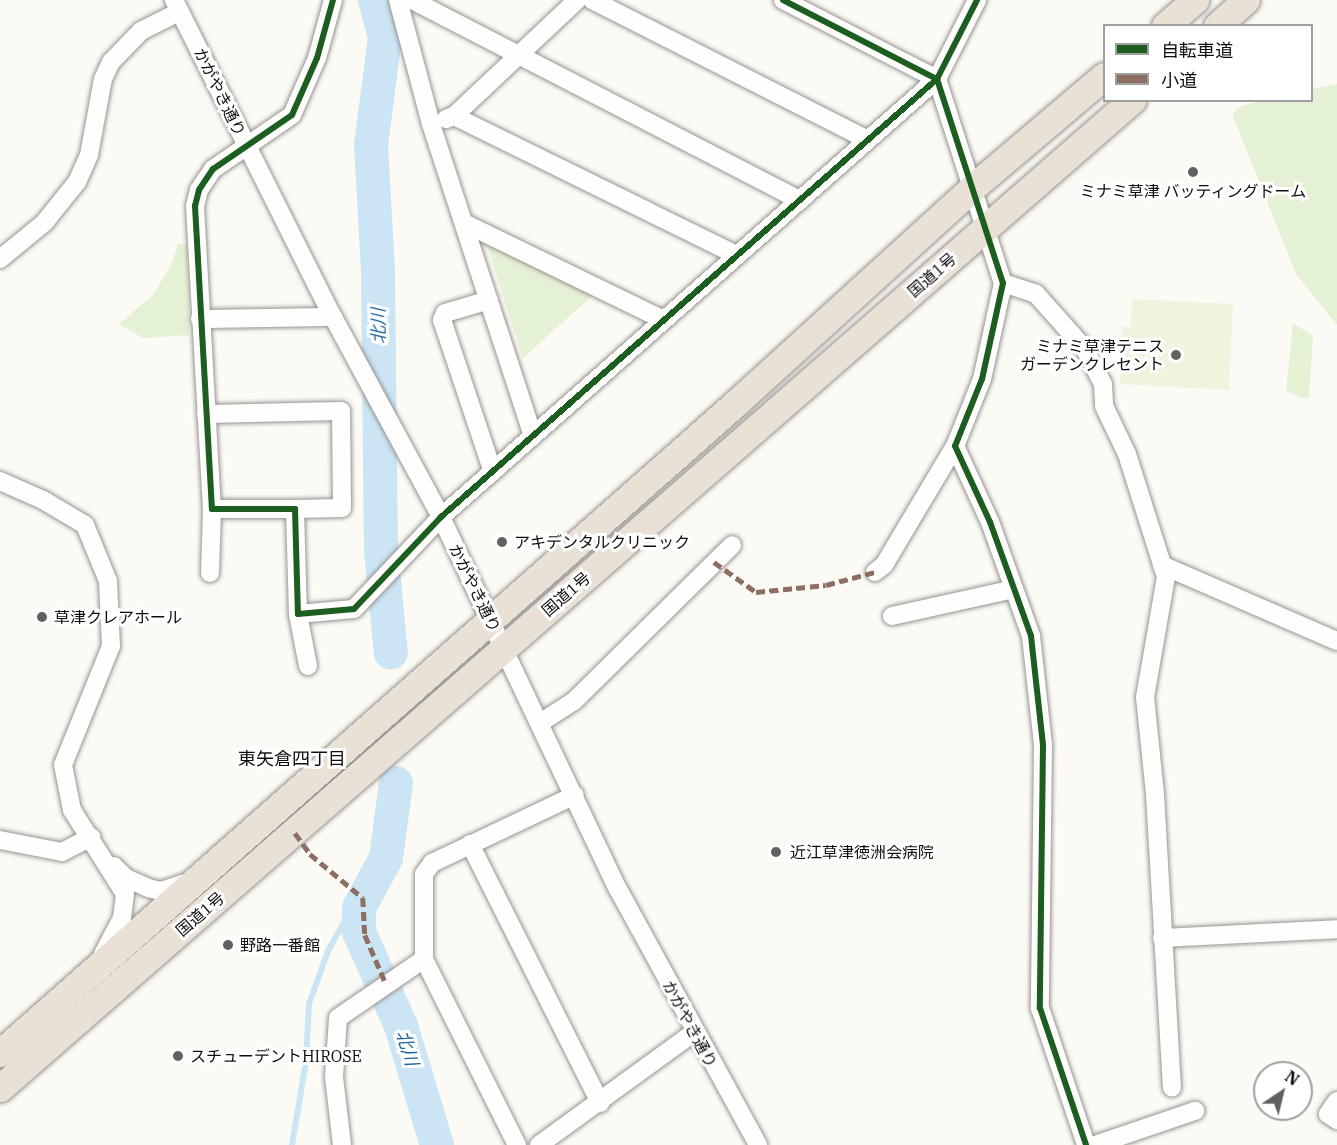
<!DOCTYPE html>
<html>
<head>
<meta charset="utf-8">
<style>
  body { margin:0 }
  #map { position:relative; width:1337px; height:1145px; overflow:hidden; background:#fcfaf4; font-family:"IBM Plex Serif","Noto Sans JP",serif }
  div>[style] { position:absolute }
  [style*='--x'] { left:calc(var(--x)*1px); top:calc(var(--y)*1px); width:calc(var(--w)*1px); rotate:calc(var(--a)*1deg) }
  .green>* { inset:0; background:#e5f1d4 }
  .pitch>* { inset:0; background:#eef4de }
  .stream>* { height:6px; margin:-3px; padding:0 3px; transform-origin:3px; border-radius:3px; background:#cbe5f5 }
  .river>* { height:34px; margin:-17px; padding:0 17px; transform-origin:17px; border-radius:17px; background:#cbe5f5 }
  .roads { filter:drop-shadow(0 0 2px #959492) drop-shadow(0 0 2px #959492) }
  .minor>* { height:18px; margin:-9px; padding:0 9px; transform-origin:9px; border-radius:9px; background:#fffefd }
  .highway>* { height:27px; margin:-13.5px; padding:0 13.5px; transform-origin:13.5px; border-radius:13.5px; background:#e9e0d6 }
  .quiet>* { height:4.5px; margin-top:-2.25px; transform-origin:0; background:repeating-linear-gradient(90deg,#8d6e63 0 9px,transparent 0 13.5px) }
  .cycleway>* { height:6px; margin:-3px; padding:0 3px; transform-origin:3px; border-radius:3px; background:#1b5e20 }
  .dots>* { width:16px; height:16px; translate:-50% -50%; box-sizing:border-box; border:3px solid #fff; border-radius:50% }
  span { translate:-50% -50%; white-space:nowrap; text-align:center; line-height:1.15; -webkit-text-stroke:6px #fff; paint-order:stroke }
  .street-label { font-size:16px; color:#0e0e0e }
  .poi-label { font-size:16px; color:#0e0e0e }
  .right { translate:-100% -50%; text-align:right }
  .left { translate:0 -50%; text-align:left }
  .water-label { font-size:18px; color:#1a629e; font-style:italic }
  .neighbourhood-label { font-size:18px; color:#0e0e0e }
  .legend { position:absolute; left:1103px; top:24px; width:210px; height:78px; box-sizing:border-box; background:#fff; border:2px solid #9f9f9f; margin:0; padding:8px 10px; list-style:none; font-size:18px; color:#0e0e0e }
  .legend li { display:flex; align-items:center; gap:12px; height:30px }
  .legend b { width:30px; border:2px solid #9f9f9f }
  .north { position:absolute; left:1253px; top:1061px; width:60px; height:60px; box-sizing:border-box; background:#fff; border:2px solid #9f9f9f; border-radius:50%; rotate:35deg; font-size:16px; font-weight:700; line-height:24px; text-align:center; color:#0e0e0e }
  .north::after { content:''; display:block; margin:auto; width:21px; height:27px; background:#61615e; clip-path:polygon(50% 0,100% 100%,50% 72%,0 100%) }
</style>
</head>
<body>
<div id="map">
  <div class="green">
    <div style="clip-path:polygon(1337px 84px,1337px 325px,1296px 274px,1232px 114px,1241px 106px,1263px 101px,1312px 100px,1312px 89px)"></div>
    <div style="clip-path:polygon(486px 243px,593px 295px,523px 358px,504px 299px)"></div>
    <div style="clip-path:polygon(178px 244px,187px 245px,189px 335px,143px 338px,119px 324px,153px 295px,172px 263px)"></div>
    <div style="clip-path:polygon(1293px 323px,1313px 336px,1309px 398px,1305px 399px,1286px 391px)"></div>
  </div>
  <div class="pitch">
    <div style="clip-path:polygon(1132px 299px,1233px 304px,1229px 390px,1120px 384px,1122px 326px,1131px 327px)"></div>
  </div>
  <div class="stream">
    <div style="--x:292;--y:1145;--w:85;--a:-80.5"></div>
    <div style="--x:306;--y:1061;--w:57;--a:-87"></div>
    <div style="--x:309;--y:1004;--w:56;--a:-70.3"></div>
    <div style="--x:328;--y:951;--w:37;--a:-61"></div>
    <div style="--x:346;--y:919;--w:17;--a:-40"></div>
  </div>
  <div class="river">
    <div style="--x:375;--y:0;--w:38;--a:75"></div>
    <div style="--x:385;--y:37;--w:109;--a:97.4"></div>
    <div style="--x:371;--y:145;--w:125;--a:86.8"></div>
    <div style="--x:378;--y:270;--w:280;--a:89.4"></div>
    <div style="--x:381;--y:550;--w:103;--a:84.5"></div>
    <div style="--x:396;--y:783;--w:76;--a:97.6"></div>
    <div style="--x:386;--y:858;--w:57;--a:118.4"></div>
    <div style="--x:359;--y:908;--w:24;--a:90"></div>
    <div style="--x:359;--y:932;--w:103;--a:65.9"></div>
    <div style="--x:401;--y:1026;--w:124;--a:73.2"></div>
  </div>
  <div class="roads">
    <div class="minor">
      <div style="--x:174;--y:0;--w:355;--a:63.4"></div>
      <div style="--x:333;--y:317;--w:227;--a:61.6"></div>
      <div style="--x:441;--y:517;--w:412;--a:64.6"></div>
      <div style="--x:618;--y:889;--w:292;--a:61.3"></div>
      <div style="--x:333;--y:0;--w:60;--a:105.4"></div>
      <div style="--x:317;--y:58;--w:62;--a:113.7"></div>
      <div style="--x:292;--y:115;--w:96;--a:145.6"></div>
      <div style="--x:213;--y:169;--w:25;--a:124"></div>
      <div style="--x:199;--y:190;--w:16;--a:104"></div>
      <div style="--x:195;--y:206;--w:303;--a:86.8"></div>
      <div style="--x:212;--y:509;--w:83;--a:0"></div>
      <div style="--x:295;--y:509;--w:105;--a:88.4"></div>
      <div style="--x:298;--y:614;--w:56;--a:-5.1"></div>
      <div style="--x:354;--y:609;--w:127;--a:-46.6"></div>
      <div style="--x:441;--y:517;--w:662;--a:-41.45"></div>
      <div style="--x:937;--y:79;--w:89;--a:-63.1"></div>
      <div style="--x:398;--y:0;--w:128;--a:75.1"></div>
      <div style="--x:431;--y:124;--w:328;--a:71.9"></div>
      <div style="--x:412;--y:0;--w:437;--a:27.3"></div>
      <div style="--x:592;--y:0;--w:309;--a:26.9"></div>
      <div style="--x:783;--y:0;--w:173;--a:27.2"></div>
      <div style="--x:937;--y:79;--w:214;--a:72.1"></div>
      <div style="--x:1003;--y:283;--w:98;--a:102.3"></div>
      <div style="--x:982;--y:379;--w:72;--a:111.9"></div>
      <div style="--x:955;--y:446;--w:84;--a:65.3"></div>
      <div style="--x:990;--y:522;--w:121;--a:70.2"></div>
      <div style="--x:1031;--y:636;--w:110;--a:83.7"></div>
      <div style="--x:1043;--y:745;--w:263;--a:90.7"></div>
      <div style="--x:1040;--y:1008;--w:145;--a:71.4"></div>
      <div style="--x:454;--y:116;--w:315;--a:26.2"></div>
      <div style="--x:446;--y:119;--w:9;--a:-21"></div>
      <div style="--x:454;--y:116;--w:169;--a:-43.3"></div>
      <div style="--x:464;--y:223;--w:222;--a:25.9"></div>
      <div style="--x:0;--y:259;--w:57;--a:-39.3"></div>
      <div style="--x:44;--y:223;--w:53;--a:-51.2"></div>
      <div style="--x:77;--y:182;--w:30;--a:-66"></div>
      <div style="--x:89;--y:155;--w:77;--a:-79.6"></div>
      <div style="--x:103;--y:79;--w:19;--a:-65"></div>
      <div style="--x:111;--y:62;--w:43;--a:-45.9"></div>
      <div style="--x:141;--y:31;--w:42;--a:-26.6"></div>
      <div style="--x:1003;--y:283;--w:35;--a:18"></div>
      <div style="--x:1036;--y:294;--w:74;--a:48.3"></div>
      <div style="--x:1085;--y:349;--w:39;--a:63"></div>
      <div style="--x:1103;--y:384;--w:22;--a:87"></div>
      <div style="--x:1104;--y:406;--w:53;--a:64.4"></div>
      <div style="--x:1127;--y:454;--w:129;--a:72.4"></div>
      <div style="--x:1166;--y:577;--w:122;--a:99.9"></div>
      <div style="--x:1145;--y:697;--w:98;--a:84.1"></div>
      <div style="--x:1155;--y:794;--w:294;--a:86.7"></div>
      <div style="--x:489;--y:300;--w:46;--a:163.5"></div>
      <div style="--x:445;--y:313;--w:8;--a:113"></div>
      <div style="--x:442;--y:320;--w:160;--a:71.5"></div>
      <div style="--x:200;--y:319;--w:133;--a:-0.9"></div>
      <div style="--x:206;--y:414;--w:135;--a:-1.3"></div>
      <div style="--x:341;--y:411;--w:97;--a:89.4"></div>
      <div style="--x:342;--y:508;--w:47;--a:178.8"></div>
      <div style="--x:0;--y:481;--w:47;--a:23.8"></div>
      <div style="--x:43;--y:500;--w:49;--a:30.8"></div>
      <div style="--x:85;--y:525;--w:61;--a:67.7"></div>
      <div style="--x:108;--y:581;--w:65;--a:87.4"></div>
      <div style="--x:111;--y:646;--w:128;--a:112"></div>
      <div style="--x:63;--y:765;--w:46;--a:78.7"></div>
      <div style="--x:72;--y:810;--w:99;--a:57.8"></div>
      <div style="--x:125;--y:894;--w:24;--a:97"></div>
      <div style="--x:122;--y:918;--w:41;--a:117.8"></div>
      <div style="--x:1162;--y:565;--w:191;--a:23.5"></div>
      <div style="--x:875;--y:572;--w:11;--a:-38"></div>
      <div style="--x:884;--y:565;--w:139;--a:-59.2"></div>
      <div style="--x:210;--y:573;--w:64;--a:-88.2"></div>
      <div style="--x:298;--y:614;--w:53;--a:79.1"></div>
      <div style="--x:892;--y:616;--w:125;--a:-12.5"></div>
      <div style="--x:540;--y:723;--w:40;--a:-32.9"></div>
      <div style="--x:574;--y:701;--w:222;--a:-44.6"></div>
      <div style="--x:0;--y:840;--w:63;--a:11"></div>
      <div style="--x:62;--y:852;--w:33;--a:-27"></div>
      <div style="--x:470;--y:844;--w:290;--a:63.3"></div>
      <div style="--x:114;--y:866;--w:17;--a:45"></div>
      <div style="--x:126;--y:878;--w:24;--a:24"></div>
      <div style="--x:148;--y:888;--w:13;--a:13"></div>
      <div style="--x:161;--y:891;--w:26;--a:-18"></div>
      <div style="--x:1162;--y:938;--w:175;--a:-2.9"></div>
      <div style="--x:1337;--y:1101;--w:16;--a:125"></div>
      <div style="--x:1328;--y:1114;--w:11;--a:34"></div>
      <div style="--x:342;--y:1145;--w:68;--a:-96.7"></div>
      <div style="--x:334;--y:1077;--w:59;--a:-86.1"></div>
      <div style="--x:338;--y:1018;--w:104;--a:-34.5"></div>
      <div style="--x:517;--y:1145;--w:208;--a:-116.6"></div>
      <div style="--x:424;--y:959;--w:85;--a:-90"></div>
      <div style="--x:424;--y:874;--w:14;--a:-54"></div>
      <div style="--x:432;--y:863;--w:158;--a:-25.4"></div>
      <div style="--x:539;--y:1145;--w:190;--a:-36"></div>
      <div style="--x:1095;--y:1145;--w:106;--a:-18.8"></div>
    </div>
    <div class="highway">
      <div style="--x:1165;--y:26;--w:40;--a:-41"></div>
      <div style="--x:1217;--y:26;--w:39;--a:-42"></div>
      <div style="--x:0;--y:1053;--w:982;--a:-41.45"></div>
      <div style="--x:736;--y:403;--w:319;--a:-42.3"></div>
      <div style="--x:972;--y:188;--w:173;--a:-40.3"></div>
      <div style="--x:0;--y:1088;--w:1503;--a:-41.11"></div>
    </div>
  </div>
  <div class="quiet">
    <div style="--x:714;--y:562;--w:52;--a:35.5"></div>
    <div style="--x:756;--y:592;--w:70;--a:-5.7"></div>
    <div style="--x:826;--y:585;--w:51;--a:-14.9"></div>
    <div style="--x:295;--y:833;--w:26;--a:54"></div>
    <div style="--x:310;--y:854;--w:69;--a:39.7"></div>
    <div style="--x:363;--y:898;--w:37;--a:87"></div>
    <div style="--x:365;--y:935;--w:53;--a:66.8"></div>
  </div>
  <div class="cycleway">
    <div style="--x:333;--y:0;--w:60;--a:105.4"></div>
    <div style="--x:317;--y:58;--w:62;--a:113.7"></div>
    <div style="--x:292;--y:115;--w:96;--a:145.6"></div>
    <div style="--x:213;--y:169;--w:25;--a:124"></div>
    <div style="--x:199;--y:190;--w:16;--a:104"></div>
    <div style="--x:195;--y:206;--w:303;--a:86.8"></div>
    <div style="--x:212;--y:509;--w:83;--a:0"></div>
    <div style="--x:295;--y:509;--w:105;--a:88.4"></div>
    <div style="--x:298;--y:614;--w:56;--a:-5.1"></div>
    <div style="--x:354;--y:609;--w:127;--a:-46.6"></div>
    <div style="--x:441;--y:517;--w:662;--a:-41.45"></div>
    <div style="--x:937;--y:79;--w:89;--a:-63.1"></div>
    <div style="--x:783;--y:0;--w:173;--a:27.2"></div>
    <div style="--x:937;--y:79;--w:214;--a:72.1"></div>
    <div style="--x:1003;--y:283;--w:98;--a:102.3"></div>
    <div style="--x:982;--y:379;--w:72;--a:111.9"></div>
    <div style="--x:955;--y:446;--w:84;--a:65.3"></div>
    <div style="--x:990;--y:522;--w:121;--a:70.2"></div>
    <div style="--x:1031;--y:636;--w:110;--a:83.7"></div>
    <div style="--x:1043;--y:745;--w:263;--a:90.7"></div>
    <div style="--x:1040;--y:1008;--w:145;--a:71.4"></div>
  </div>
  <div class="dots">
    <div style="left:1193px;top:172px;background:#61615e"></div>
    <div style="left:1176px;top:355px;background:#61615e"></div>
    <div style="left:502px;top:542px;background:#61615e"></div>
    <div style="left:42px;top:617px;background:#61615e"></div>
    <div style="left:776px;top:852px;background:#61615e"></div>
    <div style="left:228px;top:945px;background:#61615e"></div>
    <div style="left:178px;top:1056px;background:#61615e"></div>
  </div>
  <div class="street-label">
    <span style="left:220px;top:92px;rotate:64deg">かがやき通り</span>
    <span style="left:932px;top:275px;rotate:-41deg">国道1号</span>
    <span style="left:475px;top:588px;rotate:64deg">かがやき通り</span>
    <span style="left:566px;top:594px;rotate:-41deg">国道1号</span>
    <span style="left:200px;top:914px;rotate:-41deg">国道1号</span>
    <span style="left:690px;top:1024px;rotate:62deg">かがやき通り</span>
  </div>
  <div class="poi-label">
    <span style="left:1193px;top:191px">ミナミ草津 バッティングドーム</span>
    <span class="right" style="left:1164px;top:355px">ミナミ草津テニス<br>ガーデンクレセント</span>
    <span class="left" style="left:514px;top:542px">アキデンタルクリニック</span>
    <span class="left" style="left:54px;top:617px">草津クレアホール</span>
    <span class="left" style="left:790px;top:852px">近江草津徳洲会病院</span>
    <span class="left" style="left:240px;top:945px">野路一番館</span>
    <span class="left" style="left:190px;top:1056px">スチューデントHIROSE</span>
  </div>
  <div class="water-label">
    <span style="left:379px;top:326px;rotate:-91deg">北川</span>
    <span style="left:407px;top:1048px;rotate:73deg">北川</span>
  </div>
  <div class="neighbourhood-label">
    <span style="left:292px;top:759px">東矢倉四丁目</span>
  </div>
  <ul class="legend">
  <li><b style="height:8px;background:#1b5e20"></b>自転車道</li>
  <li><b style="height:8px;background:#8d6e63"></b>小道</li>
  </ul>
  <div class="north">N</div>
</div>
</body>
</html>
